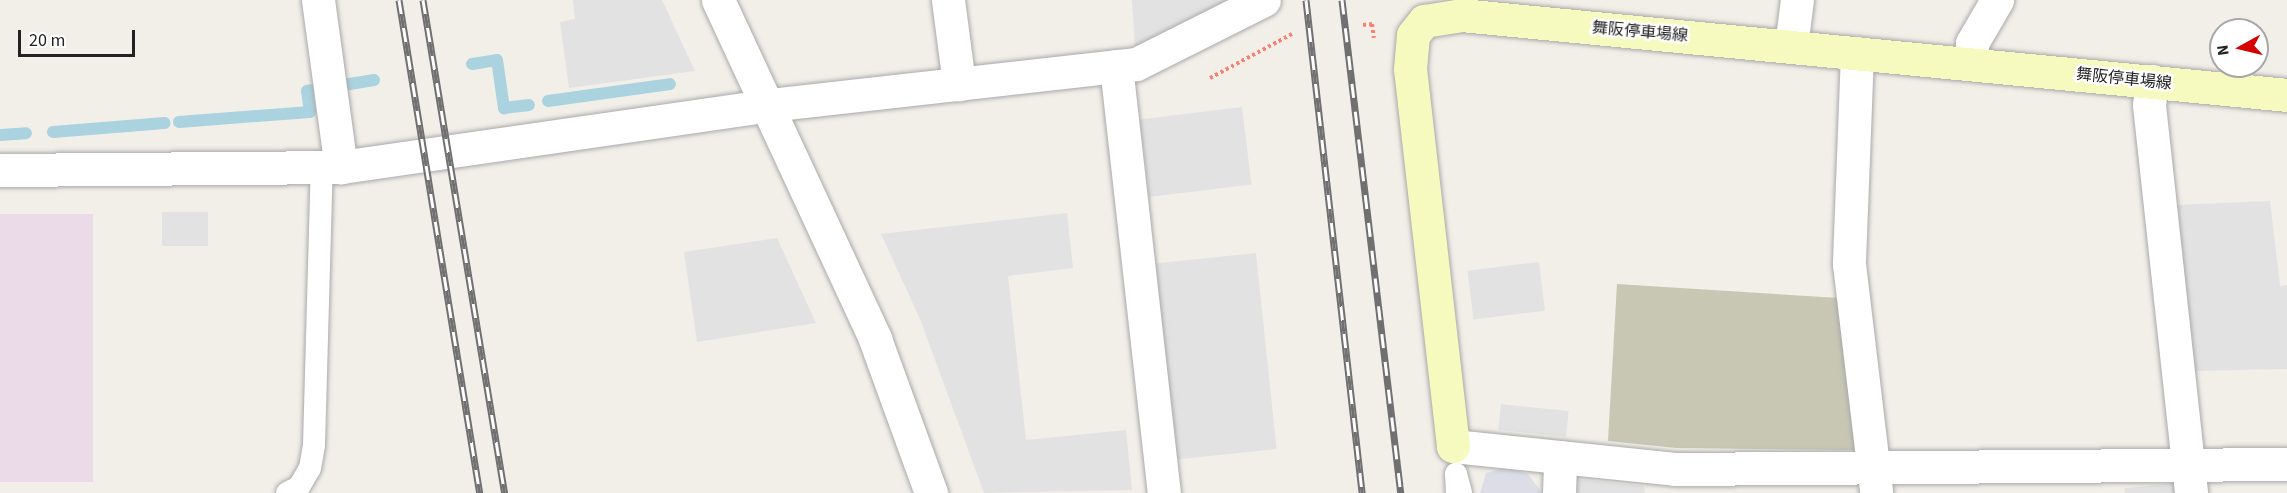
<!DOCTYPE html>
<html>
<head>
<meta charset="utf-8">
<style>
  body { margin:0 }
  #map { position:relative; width:2287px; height:493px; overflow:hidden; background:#f2efe9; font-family:"Source Sans 3","Noto Sans JP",sans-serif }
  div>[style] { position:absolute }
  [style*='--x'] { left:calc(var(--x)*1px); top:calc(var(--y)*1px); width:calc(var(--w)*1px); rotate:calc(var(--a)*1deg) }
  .industrial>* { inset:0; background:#ebdbe8; transform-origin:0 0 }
  .construction>* { inset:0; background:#c7c7b4 }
  .parking>* { inset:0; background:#e2e2e2; transform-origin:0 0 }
  .plaza>* { inset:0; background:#dddde8 }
  .stream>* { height:12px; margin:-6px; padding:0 6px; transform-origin:6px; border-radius:6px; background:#aad3df }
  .path>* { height:4px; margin-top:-2px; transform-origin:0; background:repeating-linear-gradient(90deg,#fa8072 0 3px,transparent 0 6px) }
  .roads { filter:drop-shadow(0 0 2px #a9a9a9) drop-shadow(0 0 2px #a9a9a9) }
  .service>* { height:22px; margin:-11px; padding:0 11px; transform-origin:11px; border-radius:11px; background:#fff }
  .minor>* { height:33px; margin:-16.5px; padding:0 16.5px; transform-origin:16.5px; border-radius:16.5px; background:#fff }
  .tertiary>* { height:33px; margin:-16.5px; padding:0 16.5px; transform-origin:16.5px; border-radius:16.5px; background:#fff }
  .secondary>* { height:33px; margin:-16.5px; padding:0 16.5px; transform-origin:16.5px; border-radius:16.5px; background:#f7fabf }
  .rail>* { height:7px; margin-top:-3.5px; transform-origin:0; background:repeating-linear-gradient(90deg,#fff 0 14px,#707070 0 28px); box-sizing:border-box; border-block:2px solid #707070 }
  span { translate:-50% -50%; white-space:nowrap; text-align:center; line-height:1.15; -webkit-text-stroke:4.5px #fff; paint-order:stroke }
  .street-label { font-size:16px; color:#222 }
  .north { position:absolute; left:2209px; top:18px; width:60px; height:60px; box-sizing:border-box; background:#fff; border:2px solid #a7a7a7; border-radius:50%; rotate:262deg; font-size:16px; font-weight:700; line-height:24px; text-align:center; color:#222 }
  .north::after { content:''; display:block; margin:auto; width:21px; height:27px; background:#d40000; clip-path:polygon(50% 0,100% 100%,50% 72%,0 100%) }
  .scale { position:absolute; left:18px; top:30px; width:117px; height:27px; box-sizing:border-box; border:3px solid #222; border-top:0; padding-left:8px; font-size:18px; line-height:21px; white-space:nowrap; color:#222; -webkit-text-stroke:4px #fff; paint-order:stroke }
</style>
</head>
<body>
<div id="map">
  <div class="industrial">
    <div style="left:0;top:214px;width:93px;height:268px"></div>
  </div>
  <div class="construction">
    <div style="clip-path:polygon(1617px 284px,1839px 298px,1857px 450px,1676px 448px,1608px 441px)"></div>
  </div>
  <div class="parking">
    <div style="clip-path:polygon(573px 0,662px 0,695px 71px,569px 88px,560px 22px,575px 19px)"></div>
    <div style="clip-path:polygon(1132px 0,1239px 0,1135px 49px)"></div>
    <div style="left:1242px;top:107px;width:78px;height:103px;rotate:83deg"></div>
    <div style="clip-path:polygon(2270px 201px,2280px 286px,2287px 285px,2287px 369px,2193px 371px,2175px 205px)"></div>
    <div style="left:162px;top:212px;width:46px;height:34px"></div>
    <div style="clip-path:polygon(1067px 213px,1073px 268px,1008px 276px,1026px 440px,1126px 430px,1132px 490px,984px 493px,920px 319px,881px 234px)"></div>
    <div style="clip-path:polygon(777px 238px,816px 323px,697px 342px,684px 252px)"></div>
    <div style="left:1256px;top:253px;width:197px;height:101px;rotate:84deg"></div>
    <div style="left:1539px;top:262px;width:49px;height:72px;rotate:83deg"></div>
    <div style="left:1501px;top:404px;width:68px;height:26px;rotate:6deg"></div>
    <div style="clip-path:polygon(1575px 479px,1644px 486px,1645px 493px,1577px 493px)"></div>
    <div style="left:2175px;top:483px;width:10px;height:51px;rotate:84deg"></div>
  </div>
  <div class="plaza">
    <div style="clip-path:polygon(1506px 468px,1528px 474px,1542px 493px,1480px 493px,1486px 473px)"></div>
  </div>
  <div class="stream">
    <div style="--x:472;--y:64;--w:25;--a:-9"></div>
    <div style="--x:497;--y:60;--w:49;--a:81.7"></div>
    <div style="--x:504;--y:108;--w:25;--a:-7"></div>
    <div style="--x:548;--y:101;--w:123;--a:-7.9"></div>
    <div style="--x:179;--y:122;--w:131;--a:-4.4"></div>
    <div style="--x:310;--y:112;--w:21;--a:-98"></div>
    <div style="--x:307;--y:91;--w:68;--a:-9.3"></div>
    <div style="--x:53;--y:132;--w:112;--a:-4.6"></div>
    <div style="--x:0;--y:135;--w:26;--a:-4"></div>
  </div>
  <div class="path">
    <div style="--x:1363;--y:25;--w:9;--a:-6"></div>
    <div style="--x:1372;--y:24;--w:14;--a:82"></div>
    <div style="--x:1210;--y:78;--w:93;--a:-28.2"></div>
  </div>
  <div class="roads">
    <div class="service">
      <div style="--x:287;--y:493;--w:13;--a:-27"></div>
      <div style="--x:299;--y:487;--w:22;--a:-60"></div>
      <div style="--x:310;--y:468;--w:23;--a:-80"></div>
      <div style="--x:314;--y:445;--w:278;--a:-88.4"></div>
      <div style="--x:1457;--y:493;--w:19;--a:-93"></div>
      <div style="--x:1456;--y:474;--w:20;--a:75"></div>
    </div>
    <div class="minor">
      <div style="--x:318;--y:0;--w:169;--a:82.2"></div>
      <div style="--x:948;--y:0;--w:85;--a:82.5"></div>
      <div style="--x:1791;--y:46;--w:46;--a:-82.6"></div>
      <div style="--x:1857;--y:53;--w:211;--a:92.2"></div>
      <div style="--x:1849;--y:264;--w:229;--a:83.2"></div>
      <div style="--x:1971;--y:64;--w:21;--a:-87"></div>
      <div style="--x:1972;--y:43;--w:50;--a:-59.8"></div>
      <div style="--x:1116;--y:66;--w:430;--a:83.6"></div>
      <div style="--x:2152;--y:81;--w:24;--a:97"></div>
      <div style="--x:2149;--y:105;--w:390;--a:83.8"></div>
      <div style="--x:769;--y:105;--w:369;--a:-6.4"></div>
      <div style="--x:1136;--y:64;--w:143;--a:-26.6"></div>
      <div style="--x:1453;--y:446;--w:223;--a:5.9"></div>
      <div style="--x:1675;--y:469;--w:612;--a:-0.47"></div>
      <div style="--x:1559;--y:493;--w:36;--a:-88"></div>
    </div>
    <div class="tertiary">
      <div style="--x:718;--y:0;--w:374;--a:65.1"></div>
      <div style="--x:875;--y:339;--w:164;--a:70"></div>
      <div style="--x:0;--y:170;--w:341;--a:-0.5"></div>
      <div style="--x:341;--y:167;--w:432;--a:-8.2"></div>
    </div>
    <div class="secondary">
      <div style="--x:1453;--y:446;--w:379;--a:-96.5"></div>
      <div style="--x:1410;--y:69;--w:34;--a:-85"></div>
      <div style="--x:1413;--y:35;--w:18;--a:-52"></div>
      <div style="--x:1424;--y:21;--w:37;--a:-9"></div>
      <div style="--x:1461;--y:15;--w:830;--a:5.53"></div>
    </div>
  </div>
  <div class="rail">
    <div style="--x:399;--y:0;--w:500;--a:80.7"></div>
    <div style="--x:423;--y:0;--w:500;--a:80.6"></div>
    <div style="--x:1306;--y:0;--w:496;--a:83.5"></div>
    <div style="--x:1342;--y:0;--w:497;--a:83.2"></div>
  </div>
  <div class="street-label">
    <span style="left:1640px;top:32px;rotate:5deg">舞阪停車場線</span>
    <span style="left:2124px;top:79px;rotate:6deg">舞阪停車場線</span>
  </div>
  <div class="north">N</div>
  <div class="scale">20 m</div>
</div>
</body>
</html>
